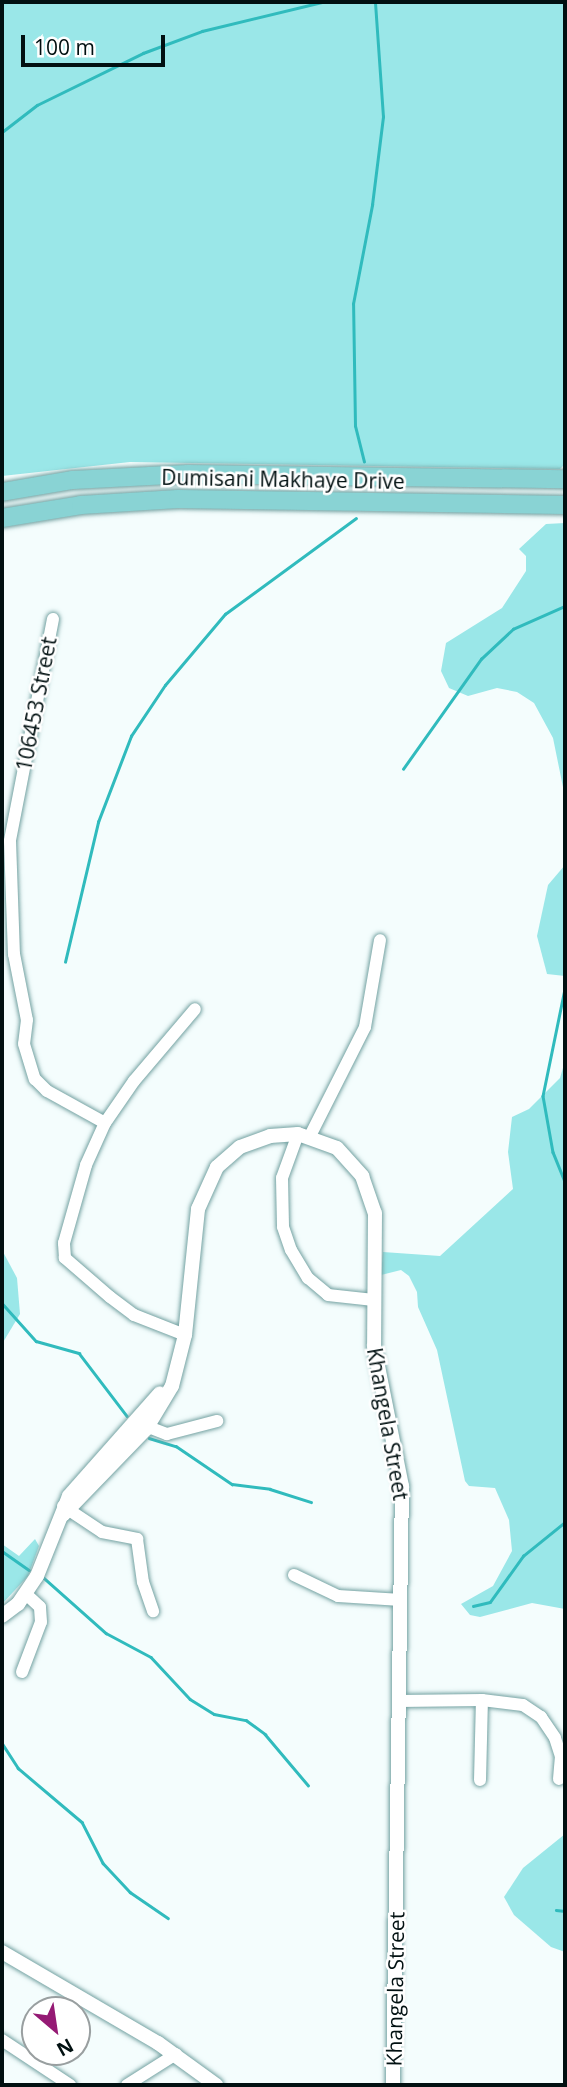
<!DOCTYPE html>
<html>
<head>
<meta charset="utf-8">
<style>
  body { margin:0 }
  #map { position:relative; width:567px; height:2087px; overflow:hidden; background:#f4fdfd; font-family:"Open Sans",sans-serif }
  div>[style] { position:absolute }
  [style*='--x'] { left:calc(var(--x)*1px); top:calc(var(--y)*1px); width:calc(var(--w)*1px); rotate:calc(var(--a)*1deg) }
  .green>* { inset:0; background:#9ae7e8 }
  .stream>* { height:2.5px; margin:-1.25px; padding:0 1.25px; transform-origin:1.25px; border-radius:1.25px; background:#30bbbd }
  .roads { filter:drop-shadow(0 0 2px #74a2a2) drop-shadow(0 0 2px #74a2a2) }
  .minor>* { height:12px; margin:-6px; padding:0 6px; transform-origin:6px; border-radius:6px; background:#fff }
  .tertiary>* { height:14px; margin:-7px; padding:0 7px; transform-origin:7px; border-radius:7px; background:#fff }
  .primary>* { height:18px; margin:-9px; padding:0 9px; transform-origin:9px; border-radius:9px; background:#89d3d4 }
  span { translate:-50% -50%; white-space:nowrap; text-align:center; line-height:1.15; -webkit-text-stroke:5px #fff; paint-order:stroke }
  .street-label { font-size:21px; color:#011011 }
  .frame { position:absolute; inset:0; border:4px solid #011011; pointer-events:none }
  .north { position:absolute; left:21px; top:1996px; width:70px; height:70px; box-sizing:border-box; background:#fff; border:2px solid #999fa0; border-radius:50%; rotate:151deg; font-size:19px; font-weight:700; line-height:28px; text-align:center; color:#011011 }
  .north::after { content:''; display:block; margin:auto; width:24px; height:32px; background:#951a74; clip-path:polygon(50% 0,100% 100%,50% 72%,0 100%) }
  .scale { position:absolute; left:21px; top:35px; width:144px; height:32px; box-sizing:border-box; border:4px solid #011011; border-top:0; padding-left:9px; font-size:21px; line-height:24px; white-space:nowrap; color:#011011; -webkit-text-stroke:5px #fff; paint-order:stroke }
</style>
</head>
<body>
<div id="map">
  <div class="green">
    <div style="clip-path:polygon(2px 2px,565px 2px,565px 464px,560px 469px,130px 462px,2px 476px)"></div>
    <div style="clip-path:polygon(565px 523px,565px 797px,553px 738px,534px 703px,517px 692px,497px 688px,468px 696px,449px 688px,441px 671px,446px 643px,502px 608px,526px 571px,526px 556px,519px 549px,546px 524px)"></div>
    <div style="clip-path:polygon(565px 865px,565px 976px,547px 974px,537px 936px,548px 885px)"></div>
    <div style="clip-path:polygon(565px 1061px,565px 1609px,532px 1603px,480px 1617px,470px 1615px,461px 1604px,493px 1586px,512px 1551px,509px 1520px,495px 1488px,469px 1486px,465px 1481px,437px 1350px,418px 1307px,417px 1292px,409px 1276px,401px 1270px,381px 1275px,383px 1252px,440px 1256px,513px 1189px,508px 1152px,512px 1117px,529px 1109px,560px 1078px)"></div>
    <div style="clip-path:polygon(2px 1250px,17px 1278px,20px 1314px,2px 1344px)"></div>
    <div style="clip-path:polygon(35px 1539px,39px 1546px,28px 1576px,2px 1604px,2px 1544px,19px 1556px)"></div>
    <div style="clip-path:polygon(565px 1834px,565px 1952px,551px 1947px,514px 1915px,504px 1897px,523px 1868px)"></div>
  </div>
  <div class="stream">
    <div style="--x:2;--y:132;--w:44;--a:-37.6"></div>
    <div style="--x:37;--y:105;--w:118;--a:-26.1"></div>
    <div style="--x:143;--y:53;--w:63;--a:-20.4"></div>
    <div style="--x:202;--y:31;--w:123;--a:-13.6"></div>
    <div style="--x:364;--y:462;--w:37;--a:-104"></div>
    <div style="--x:355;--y:426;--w:122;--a:-90.9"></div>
    <div style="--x:353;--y:304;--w:101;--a:-79.1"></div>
    <div style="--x:372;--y:205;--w:89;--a:-82.9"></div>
    <div style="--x:383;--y:117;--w:115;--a:-94"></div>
    <div style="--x:403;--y:769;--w:135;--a:-54.7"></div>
    <div style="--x:481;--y:659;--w:44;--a:-43.2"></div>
    <div style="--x:513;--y:629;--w:57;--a:-23.9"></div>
    <div style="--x:65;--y:962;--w:144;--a:-76.7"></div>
    <div style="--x:98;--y:822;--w:92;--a:-69"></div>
    <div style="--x:131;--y:736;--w:61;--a:-56.3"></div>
    <div style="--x:165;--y:685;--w:93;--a:-49.8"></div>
    <div style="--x:225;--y:614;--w:162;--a:-36.2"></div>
    <div style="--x:565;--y:989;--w:109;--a:101.6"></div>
    <div style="--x:543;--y:1096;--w:57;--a:79.9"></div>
    <div style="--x:553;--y:1152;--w:32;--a:68"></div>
    <div style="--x:2;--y:1303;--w:51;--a:48.2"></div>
    <div style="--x:36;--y:1341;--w:45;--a:15.6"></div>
    <div style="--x:79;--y:1353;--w:79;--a:52.7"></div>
    <div style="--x:149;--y:1438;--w:28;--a:17"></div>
    <div style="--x:176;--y:1446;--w:68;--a:34.2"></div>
    <div style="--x:232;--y:1484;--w:38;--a:7"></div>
    <div style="--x:270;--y:1489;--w:43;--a:17.6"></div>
    <div style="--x:2;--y:1551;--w:33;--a:35"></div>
    <div style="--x:44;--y:1578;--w:83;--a:41.6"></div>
    <div style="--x:106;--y:1633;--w:51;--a:28.1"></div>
    <div style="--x:151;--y:1657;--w:57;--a:47.1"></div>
    <div style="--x:190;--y:1699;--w:28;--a:32"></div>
    <div style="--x:214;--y:1714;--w:33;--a:11"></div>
    <div style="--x:246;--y:1720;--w:24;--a:36"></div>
    <div style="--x:265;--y:1734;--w:67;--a:49.9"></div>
    <div style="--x:473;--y:1606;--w:17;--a:-13"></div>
    <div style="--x:490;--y:1602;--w:57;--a:-54.3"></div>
    <div style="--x:523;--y:1556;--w:54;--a:-39"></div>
    <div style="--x:2;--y:1743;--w:30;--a:57"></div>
    <div style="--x:18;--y:1768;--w:84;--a:40.2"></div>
    <div style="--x:82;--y:1822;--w:46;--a:62.9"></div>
    <div style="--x:103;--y:1863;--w:40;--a:47"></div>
    <div style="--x:130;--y:1892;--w:46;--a:34.4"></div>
    <div style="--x:556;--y:1910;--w:9;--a:6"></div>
  </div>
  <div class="roads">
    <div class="minor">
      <div style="--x:53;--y:619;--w:226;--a:101"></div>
      <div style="--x:10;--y:841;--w:113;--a:88"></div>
      <div style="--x:14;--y:954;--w:67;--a:78.9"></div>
      <div style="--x:27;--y:1020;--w:24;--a:97"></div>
      <div style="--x:24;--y:1044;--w:37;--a:73"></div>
      <div style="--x:35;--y:1079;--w:17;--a:45"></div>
      <div style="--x:47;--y:1091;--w:66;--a:28.9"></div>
      <div style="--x:298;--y:1134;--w:47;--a:110"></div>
      <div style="--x:282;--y:1178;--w:49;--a:88.8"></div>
      <div style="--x:283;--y:1227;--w:24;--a:71"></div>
      <div style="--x:291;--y:1250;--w:33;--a:59"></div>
      <div style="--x:308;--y:1278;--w:26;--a:40"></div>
      <div style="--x:328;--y:1295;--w:46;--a:6.2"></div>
      <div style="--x:310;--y:1136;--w:122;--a:-63.2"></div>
      <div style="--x:365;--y:1027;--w:88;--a:-80.2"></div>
      <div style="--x:185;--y:1335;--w:55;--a:-158.6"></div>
      <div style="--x:134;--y:1315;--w:30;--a:-143"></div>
      <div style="--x:110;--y:1297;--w:60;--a:-139.1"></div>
      <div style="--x:65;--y:1258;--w:15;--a:-94"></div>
      <div style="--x:64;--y:1243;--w:81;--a:-74.2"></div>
      <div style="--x:86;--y:1165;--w:46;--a:-65.7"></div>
      <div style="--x:105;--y:1123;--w:51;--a:-55.4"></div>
      <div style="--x:134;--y:1081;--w:94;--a:-49.7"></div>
      <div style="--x:138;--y:1423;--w:31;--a:21"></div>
      <div style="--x:167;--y:1434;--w:52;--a:-14.6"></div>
      <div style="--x:63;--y:1506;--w:47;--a:33.7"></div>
      <div style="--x:102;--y:1532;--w:36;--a:11"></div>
      <div style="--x:137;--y:1539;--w:43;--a:82.1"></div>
      <div style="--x:143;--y:1582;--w:31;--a:71"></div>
      <div style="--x:294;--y:1575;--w:49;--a:25.5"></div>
      <div style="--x:338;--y:1596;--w:63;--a:3.6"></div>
      <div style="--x:22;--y:1672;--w:53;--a:-69.2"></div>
      <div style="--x:41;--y:1622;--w:15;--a:-94"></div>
      <div style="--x:40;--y:1607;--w:19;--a:-137"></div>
      <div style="--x:399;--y:1701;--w:83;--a:-0.7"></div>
      <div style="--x:482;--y:1700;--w:41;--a:7"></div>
      <div style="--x:523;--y:1705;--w:22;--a:34"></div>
      <div style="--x:541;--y:1717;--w:25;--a:56"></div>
      <div style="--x:555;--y:1738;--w:19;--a:72"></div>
      <div style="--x:561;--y:1756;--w:23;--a:95"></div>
      <div style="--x:480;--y:1780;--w:80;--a:-88.6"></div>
      <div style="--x:2;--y:2040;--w:82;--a:33.5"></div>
      <div style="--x:127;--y:2085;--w:58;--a:-32.3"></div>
    </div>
    <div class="tertiary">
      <div style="--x:63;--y:1515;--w:120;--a:-46"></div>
      <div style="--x:146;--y:1429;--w:50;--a:-58.8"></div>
      <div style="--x:172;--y:1386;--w:53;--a:-75.7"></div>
      <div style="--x:185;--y:1335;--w:127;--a:-84.1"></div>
      <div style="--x:198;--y:1209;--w:46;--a:-65.7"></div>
      <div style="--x:217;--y:1167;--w:30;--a:-41"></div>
      <div style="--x:240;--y:1147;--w:32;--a:-20"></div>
      <div style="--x:270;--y:1136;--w:28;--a:-4"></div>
      <div style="--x:298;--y:1134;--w:41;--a:19.7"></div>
      <div style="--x:337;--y:1148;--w:38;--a:48"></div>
      <div style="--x:362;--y:1176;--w:39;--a:71"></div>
      <div style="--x:375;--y:1213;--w:133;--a:90.4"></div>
      <div style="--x:374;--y:1346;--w:143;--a:78.7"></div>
      <div style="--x:402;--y:1486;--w:599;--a:90.86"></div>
      <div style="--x:2;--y:1616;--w:20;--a:-37"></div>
      <div style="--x:18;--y:1604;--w:34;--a:-56"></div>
      <div style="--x:37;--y:1576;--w:86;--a:-68.2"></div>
      <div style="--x:69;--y:1496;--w:137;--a:-48.5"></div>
      <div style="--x:2;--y:1952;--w:181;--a:30.3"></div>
      <div style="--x:158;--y:2043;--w:72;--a:35.9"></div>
    </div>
    <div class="primary">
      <div style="--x:2;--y:492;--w:72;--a:-9.6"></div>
      <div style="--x:73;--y:480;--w:115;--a:-3"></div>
      <div style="--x:188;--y:474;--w:377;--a:0.8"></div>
      <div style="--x:2;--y:518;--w:80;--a:-9.3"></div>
      <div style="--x:81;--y:505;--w:97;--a:-3.5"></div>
      <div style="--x:178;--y:499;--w:387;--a:0.9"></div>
    </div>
  </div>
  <div class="street-label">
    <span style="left:283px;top:479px;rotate:1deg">Dumisani Makhaye Drive</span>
    <span style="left:36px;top:704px;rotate:-79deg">106453 Street</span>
    <span style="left:388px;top:1424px;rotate:80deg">Khangela Street</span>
    <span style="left:395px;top:1989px;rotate:-89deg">Khangela Street</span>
  </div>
  <div class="frame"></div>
  <div class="north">N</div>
  <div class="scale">100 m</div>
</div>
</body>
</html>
